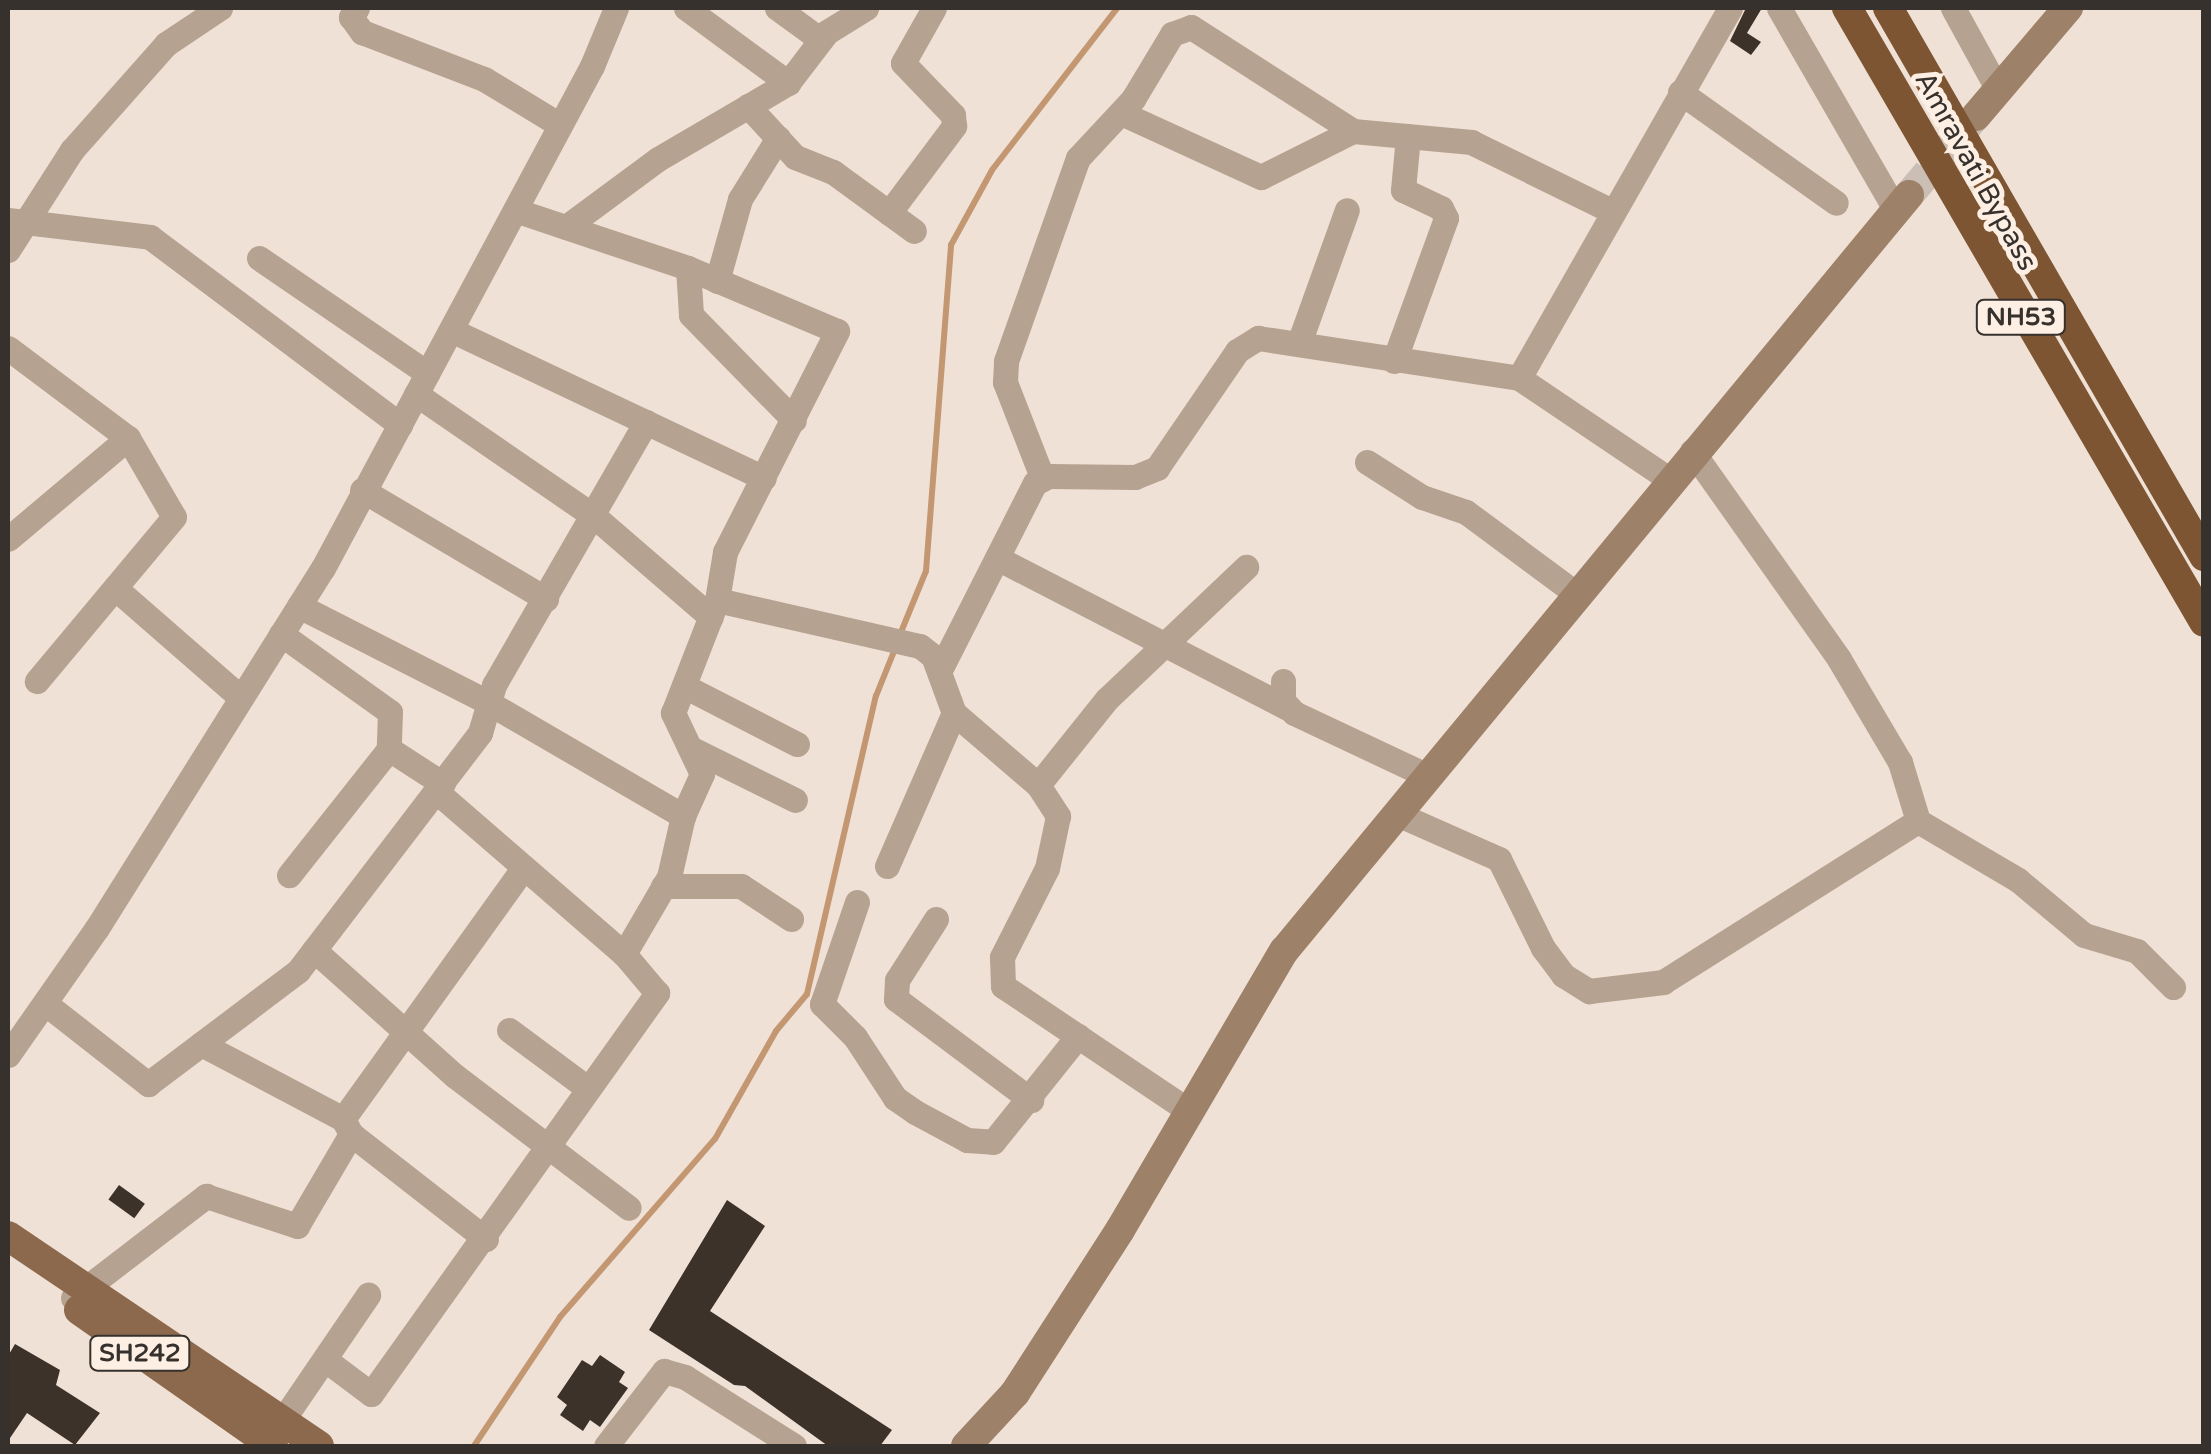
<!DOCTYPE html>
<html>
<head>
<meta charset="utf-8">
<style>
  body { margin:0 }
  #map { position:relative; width:2211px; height:1454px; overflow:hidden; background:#f0e1d6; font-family:"Varela Round",sans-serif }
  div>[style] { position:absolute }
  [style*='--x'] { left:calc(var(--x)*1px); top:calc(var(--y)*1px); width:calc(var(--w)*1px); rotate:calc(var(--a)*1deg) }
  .stream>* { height:6px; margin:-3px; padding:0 3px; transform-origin:3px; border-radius:3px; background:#c39772 }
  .building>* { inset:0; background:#3d3229; transform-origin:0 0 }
  .secondary-tunnel>* { height:30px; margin-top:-15px; transform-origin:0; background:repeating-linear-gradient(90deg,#cbbeb4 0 30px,transparent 0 45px) }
  .street>* { height:25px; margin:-12.5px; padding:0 12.5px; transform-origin:12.5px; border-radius:12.5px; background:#b6a291 }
  .secondary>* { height:30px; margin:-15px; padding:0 15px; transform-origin:15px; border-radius:15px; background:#9e8169 }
  .primary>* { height:30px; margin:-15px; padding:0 15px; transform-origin:15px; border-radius:15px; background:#8c694c }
  .highway>* { height:30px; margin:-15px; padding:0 15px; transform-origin:15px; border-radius:15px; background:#7d5532 }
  span { translate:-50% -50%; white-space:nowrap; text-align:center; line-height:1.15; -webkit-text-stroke:10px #fdefe3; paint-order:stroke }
  .shield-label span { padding:2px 8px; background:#fdefe3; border:2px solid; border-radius:8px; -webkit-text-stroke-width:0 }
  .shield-label { font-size:25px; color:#36312c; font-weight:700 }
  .street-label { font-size:28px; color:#36312c }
  .frame { position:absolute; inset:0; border:10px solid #36312c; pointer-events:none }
</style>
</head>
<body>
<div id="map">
  <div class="stream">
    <div style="--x:899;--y:637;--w:71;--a:-67.8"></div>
    <div style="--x:926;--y:571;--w:327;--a:-85.6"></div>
    <div style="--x:951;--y:245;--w:85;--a:-61.3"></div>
    <div style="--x:992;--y:170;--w:205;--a:-52.3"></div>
    <div style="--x:474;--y:1446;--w:155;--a:-56.3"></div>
    <div style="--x:560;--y:1317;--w:236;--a:-49"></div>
    <div style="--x:715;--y:1139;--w:124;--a:-60.5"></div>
    <div style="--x:776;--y:1031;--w:48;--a:-50"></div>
    <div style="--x:807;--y:994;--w:306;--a:-77"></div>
    <div style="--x:876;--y:696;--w:51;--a:-68"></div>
  </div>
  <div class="building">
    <div style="clip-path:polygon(1746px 8px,1762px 8px,1747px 33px,1761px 42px,1751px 55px,1730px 41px)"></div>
    <div style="left:119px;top:1185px;width:32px;height:18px;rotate:36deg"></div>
    <div style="clip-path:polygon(727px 1200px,765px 1226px,710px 1311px,892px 1430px,880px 1446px,828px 1446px,745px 1386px,734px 1385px,649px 1330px)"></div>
    <div style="clip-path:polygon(15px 1344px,60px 1370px,56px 1385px,100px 1413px,75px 1445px,27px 1413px,8px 1441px,8px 1356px)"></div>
    <div style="clip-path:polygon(600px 1355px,625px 1372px,619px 1382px,628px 1388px,600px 1427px,590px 1420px,583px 1431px,560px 1415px,567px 1405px,557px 1397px,582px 1360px,592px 1366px)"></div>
  </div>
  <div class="secondary-tunnel">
    <div style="--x:1909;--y:195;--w:102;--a:-49.8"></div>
  </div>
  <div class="street">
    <div style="--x:357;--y:8;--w:11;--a:124"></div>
    <div style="--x:351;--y:17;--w:19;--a:54"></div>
    <div style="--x:362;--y:32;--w:131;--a:21.1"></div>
    <div style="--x:484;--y:79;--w:89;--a:31.2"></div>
    <div style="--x:686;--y:8;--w:127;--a:36.3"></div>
    <div style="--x:777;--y:8;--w:54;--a:36"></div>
    <div style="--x:1779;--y:8;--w:234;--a:60"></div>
    <div style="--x:1953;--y:8;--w:94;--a:61.2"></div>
    <div style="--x:1680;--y:92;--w:191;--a:35.4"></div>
    <div style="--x:748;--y:106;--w:69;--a:47.3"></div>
    <div style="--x:795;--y:157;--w:41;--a:21.5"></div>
    <div style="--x:833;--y:172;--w:100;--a:36.1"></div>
    <div style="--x:1121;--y:113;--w:154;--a:24.6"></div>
    <div style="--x:1261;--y:177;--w:103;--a:-26.6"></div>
    <div style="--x:1353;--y:131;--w:119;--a:5.3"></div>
    <div style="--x:1471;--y:142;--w:155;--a:26.1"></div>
    <div style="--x:889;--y:213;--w:109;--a:-53.2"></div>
    <div style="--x:954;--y:126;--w:11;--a:-95"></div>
    <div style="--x:953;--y:115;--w:72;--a:-133.9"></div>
    <div style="--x:903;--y:63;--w:63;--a:-60.6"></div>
    <div style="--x:8;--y:220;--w:143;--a:6.8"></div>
    <div style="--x:150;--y:237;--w:313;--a:36.9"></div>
    <div style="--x:566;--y:227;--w:114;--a:-36.5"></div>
    <div style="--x:658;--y:159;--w:151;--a:-30.3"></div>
    <div style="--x:788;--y:83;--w:64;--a:-52.6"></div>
    <div style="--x:827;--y:32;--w:46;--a:-31.6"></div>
    <div style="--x:8;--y:250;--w:119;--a:-57.4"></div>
    <div style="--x:72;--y:150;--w:142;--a:-48.4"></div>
    <div style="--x:166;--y:44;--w:65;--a:-33.7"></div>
    <div style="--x:259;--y:258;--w:204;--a:34.4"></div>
    <div style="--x:688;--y:268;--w:47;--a:86.3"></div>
    <div style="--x:691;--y:315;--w:147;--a:45.6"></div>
    <div style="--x:717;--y:281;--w:85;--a:-74.3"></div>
    <div style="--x:740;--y:199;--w:72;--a:-58.1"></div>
    <div style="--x:451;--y:330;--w:346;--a:25.3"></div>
    <div style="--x:1299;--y:343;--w:141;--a:-70.2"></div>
    <div style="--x:8;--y:348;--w:150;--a:36.9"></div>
    <div style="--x:128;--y:438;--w:91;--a:59.8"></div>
    <div style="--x:174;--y:517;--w:214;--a:129.9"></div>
    <div style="--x:1394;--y:361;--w:152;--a:-70"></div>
    <div style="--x:1446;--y:218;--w:11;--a:-117"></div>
    <div style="--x:1441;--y:208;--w:42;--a:-154.7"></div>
    <div style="--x:1403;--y:190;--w:54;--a:-84.7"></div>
    <div style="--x:1519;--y:378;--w:426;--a:-60.3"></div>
    <div style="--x:416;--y:394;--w:217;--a:34.5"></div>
    <div style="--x:595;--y:517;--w:153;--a:40.8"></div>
    <div style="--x:1692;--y:451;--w:255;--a:54.7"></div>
    <div style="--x:1839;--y:659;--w:120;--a:59.4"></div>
    <div style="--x:1900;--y:762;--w:62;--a:73"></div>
    <div style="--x:1918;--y:821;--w:116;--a:30.5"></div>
    <div style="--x:2018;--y:880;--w:86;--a:39.8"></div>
    <div style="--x:2084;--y:935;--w:55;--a:16.8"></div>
    <div style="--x:2137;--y:951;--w:51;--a:45"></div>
    <div style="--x:1367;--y:462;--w:65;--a:32.5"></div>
    <div style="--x:1422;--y:497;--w:46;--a:18.8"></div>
    <div style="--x:1466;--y:512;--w:136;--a:36.6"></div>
    <div style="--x:1042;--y:477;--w:102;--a:-111.3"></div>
    <div style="--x:1005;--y:382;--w:21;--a:-87"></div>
    <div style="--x:1006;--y:361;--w:215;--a:-70.5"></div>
    <div style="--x:1078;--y:158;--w:81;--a:-47"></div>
    <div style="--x:1133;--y:99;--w:76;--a:-59"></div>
    <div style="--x:1172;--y:34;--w:20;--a:-20"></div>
    <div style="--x:1191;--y:27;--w:193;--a:32.7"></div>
    <div style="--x:362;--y:490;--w:214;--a:30.6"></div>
    <div style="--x:8;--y:539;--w:157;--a:-40.1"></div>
    <div style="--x:997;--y:558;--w:326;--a:27.3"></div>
    <div style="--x:115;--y:588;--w:167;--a:41.1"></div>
    <div style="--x:717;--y:600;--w:208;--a:12.8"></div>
    <div style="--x:920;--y:646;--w:16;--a:38"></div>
    <div style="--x:933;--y:656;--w:61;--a:69.8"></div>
    <div style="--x:954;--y:713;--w:111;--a:40.6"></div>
    <div style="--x:1038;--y:785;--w:37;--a:57"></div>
    <div style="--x:1058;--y:816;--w:53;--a:101.9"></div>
    <div style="--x:1047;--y:868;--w:100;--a:116.8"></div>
    <div style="--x:1002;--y:957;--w:29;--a:88"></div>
    <div style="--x:1003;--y:986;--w:224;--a:33.9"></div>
    <div style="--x:299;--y:606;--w:213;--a:27"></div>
    <div style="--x:489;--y:703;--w:225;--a:30.2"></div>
    <div style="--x:281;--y:634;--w:134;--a:35.6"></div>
    <div style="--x:390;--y:712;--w:37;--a:92"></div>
    <div style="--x:389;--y:749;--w:161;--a:128.4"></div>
    <div style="--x:942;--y:666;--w:205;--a:-63.1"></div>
    <div style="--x:1035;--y:483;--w:16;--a:-27"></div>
    <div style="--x:1049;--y:476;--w:86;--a:0.7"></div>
    <div style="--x:1135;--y:477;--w:24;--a:-22"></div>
    <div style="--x:1157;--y:468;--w:142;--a:-55.6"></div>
    <div style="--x:1237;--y:351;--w:25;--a:-32"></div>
    <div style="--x:1258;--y:338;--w:264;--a:8.7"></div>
    <div style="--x:1519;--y:378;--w:181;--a:34"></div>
    <div style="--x:1283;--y:681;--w:20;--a:90"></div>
    <div style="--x:1283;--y:701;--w:16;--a:47"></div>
    <div style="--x:1294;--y:713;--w:146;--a:25.2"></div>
    <div style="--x:684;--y:686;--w:127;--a:27.2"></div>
    <div style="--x:690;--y:748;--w:117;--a:26.3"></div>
    <div style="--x:389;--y:749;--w:64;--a:32.9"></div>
    <div style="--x:1038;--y:785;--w:110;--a:-51.3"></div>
    <div style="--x:1107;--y:699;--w:192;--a:-43.5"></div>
    <div style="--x:437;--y:792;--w:247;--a:40.9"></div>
    <div style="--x:1395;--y:813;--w:114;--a:23.9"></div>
    <div style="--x:1499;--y:859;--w:99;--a:63.7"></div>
    <div style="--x:1543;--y:948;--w:34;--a:53"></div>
    <div style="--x:1563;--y:975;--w:31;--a:32"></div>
    <div style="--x:1589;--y:991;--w:75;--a:-6.9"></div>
    <div style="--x:1663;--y:982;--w:302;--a:-32.3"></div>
    <div style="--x:887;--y:866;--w:167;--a:-66.4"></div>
    <div style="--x:663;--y:886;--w:78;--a:0"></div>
    <div style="--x:741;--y:886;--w:60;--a:33.4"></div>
    <div style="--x:857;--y:902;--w:108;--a:108.9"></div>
    <div style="--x:822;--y:1004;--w:47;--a:45"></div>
    <div style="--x:855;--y:1037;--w:73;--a:56.7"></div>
    <div style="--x:895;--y:1098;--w:24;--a:35"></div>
    <div style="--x:915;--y:1112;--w:59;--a:28.3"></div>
    <div style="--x:967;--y:1140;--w:26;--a:4"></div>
    <div style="--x:993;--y:1142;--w:136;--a:-51.3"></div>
    <div style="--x:936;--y:919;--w:72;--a:122.6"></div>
    <div style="--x:897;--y:980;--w:19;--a:93"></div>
    <div style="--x:896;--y:999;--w:169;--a:36.8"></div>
    <div style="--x:314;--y:950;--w:189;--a:41.8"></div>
    <div style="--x:455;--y:1076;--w:218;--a:37.2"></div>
    <div style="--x:46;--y:1004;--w:130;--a:38.1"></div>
    <div style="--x:148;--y:1084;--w:188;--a:-37"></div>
    <div style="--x:298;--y:971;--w:300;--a:-52.6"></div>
    <div style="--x:480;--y:733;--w:50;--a:-73.7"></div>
    <div style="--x:494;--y:685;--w:304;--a:-60"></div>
    <div style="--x:509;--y:1030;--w:97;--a:36.6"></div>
    <div style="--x:201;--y:1044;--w:161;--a:27.8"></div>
    <div style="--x:8;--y:1055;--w:155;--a:-55"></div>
    <div style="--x:97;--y:928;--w:425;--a:-57.9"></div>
    <div style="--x:323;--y:568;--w:570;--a:-61.82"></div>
    <div style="--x:592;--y:66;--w:63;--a:-67.5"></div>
    <div style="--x:351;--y:1134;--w:171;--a:37.9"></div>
    <div style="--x:73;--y:1298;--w:168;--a:-37.5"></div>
    <div style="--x:206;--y:1196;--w:96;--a:18.2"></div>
    <div style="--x:297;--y:1226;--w:107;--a:-59.6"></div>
    <div style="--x:351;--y:1134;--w:17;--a:-118"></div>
    <div style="--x:343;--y:1119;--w:307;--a:-54.3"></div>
    <div style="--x:327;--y:1361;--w:55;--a:36.9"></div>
    <div style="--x:371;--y:1394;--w:493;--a:-54.5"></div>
    <div style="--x:657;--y:993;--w:51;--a:-130.2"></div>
    <div style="--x:624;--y:954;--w:89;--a:-59.7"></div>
    <div style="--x:669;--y:877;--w:63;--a:-77.1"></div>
    <div style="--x:683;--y:816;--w:46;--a:-65.7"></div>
    <div style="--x:702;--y:774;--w:68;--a:-115.4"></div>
    <div style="--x:673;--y:713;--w:121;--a:-68.7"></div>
    <div style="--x:717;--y:600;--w:49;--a:-80.5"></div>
    <div style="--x:725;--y:552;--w:248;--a:-63.1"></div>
    <div style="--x:837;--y:331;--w:162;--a:-157.1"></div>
    <div style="--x:688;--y:268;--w:182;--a:-161.5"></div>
    <div style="--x:282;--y:1421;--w:153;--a:-55.7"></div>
    <div style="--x:606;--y:1446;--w:95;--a:-52.3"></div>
    <div style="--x:664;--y:1371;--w:22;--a:16"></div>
    <div style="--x:685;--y:1377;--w:129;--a:32.3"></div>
  </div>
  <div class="secondary">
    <div style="--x:1976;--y:116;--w:142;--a:-49.6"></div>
    <div style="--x:966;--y:1446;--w:72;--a:-47.2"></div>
    <div style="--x:1015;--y:1393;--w:194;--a:-57.2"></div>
    <div style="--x:1120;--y:1230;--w:324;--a:-59.6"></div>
    <div style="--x:1284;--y:951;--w:981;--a:-50.42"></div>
  </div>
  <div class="primary">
    <div style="--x:8;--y:1236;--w:375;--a:34"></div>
    <div style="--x:79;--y:1310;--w:237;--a:35"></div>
  </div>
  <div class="highway">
    <div style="--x:1847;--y:8;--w:710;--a:59.82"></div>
    <div style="--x:1888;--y:8;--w:633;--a:60.03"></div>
  </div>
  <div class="shield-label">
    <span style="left:2021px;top:317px">NH53</span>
    <span style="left:140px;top:1353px">SH242</span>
  </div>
  <div class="street-label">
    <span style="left:1976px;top:171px;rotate:61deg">Amravati Bypass</span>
  </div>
  <div class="frame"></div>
</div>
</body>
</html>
